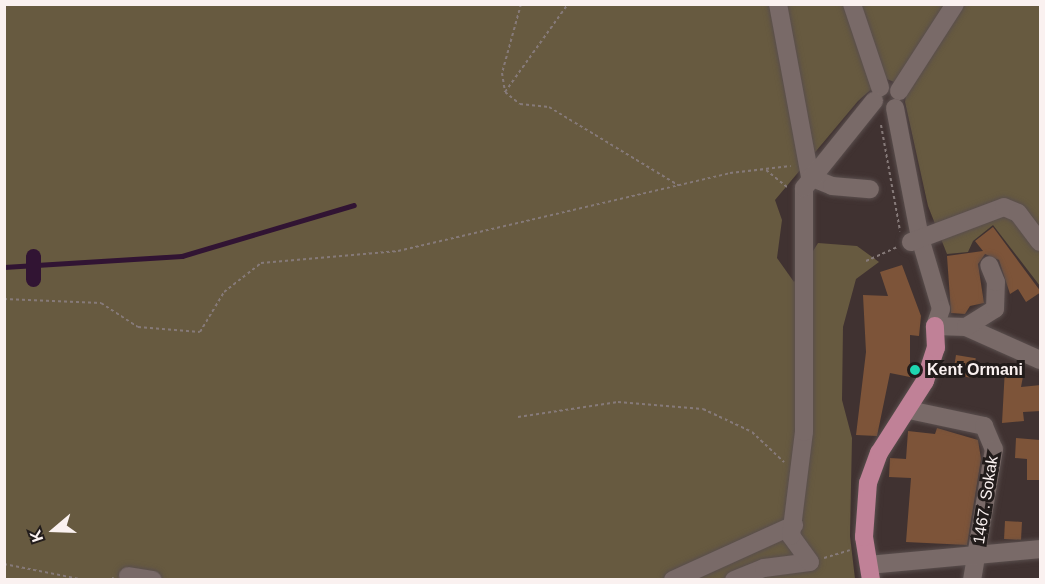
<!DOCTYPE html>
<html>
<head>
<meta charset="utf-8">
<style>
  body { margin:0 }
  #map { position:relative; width:1045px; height:584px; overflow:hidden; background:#403231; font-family:Arial,sans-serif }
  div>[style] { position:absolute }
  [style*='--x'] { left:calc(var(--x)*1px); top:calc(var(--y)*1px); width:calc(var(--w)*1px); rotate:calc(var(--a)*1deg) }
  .green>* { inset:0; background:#675a40 }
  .stream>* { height:4.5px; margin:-2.25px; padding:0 2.25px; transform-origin:2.25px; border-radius:2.25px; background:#311433 }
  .canal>* { height:15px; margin:-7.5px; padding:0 7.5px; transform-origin:7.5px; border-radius:7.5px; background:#311433 }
  .building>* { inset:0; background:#7d5439; transform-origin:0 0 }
  .path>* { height:2px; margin-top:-1px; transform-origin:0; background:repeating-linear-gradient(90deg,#867a79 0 3px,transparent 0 6px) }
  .roads { filter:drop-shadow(0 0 2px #594e4d) drop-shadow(0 0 2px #594e4d) }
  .minor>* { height:18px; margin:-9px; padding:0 9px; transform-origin:9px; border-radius:9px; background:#796a68 }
  .major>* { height:18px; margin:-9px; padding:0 9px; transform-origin:9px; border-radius:9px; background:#c08197 }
  .dots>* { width:16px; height:16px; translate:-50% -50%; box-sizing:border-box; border:3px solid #221c1b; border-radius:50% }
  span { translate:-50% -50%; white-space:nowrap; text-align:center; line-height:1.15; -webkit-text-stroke:6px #221c1b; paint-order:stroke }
  .poi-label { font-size:16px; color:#faf1f0; font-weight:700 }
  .left { translate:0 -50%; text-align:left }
  .street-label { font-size:16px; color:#faf1f0 }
  .frame { position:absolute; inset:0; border:6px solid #faf1f0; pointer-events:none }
  .north { position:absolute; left:24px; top:500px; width:60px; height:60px; -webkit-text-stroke:4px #221c1b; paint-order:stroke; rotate:251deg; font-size:16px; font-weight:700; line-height:24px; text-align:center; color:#faf1f0 }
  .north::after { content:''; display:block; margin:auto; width:21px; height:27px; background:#faf1f0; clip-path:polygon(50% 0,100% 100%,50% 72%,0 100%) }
</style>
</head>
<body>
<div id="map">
  <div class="green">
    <div style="clip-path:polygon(4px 5px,1040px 5px,1040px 286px,993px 225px,973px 241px,968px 252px,947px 254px,928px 206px,905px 102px,907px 87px,884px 78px,858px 101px,775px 200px,782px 220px,777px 258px,794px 282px,818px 243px,857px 246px,879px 262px,856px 279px,843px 327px,842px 400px,852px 438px,850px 536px,855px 579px,5px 579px)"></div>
  </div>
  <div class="stream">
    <div style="--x:4;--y:267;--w:178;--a:-3.5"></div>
    <div style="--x:182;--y:256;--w:179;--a:-16.5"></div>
  </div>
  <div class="canal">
    <div style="--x:33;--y:279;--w:23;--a:-90"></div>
  </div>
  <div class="building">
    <div style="clip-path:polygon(993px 227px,1041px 292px,1026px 302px,1018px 289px,1010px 294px,999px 260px,985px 254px,978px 264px,984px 303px,970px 306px,965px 314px,951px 313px,947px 256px,983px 251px,975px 241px)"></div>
    <div style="clip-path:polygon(902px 265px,921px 316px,919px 336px,910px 335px,910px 377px,890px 373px,877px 436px,856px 435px,866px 352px,863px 295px,888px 296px,880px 272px)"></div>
    <div style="left:956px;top:355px;width:20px;height:20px;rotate:9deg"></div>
    <div style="clip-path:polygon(1005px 368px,1024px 371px,1021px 387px,1041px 385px,1041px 411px,1023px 412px,1024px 421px,1002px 423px)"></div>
    <div style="clip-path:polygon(937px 428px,978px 440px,981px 459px,967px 545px,906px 542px,911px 478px,889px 477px,890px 458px,906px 459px,908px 431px,935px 434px)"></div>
    <div style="clip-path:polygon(1016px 438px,1040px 440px,1041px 480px,1027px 480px,1027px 459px,1015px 458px)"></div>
    <div style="left:1005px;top:521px;width:17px;height:18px;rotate:3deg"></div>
  </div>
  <div class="path">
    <div style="--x:242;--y:4;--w:35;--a:0"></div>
    <div style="--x:521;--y:4;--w:72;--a:105.4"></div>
    <div style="--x:502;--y:73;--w:19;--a:81"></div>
    <div style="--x:505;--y:92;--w:19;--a:39"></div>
    <div style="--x:520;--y:104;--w:29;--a:6"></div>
    <div style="--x:549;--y:107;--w:151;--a:31.2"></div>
    <div style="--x:505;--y:92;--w:108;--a:-54.4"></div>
    <div style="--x:881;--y:125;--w:108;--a:79.8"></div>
    <div style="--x:766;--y:170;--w:27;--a:39"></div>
    <div style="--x:866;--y:261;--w:34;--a:-24"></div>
    <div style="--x:4;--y:299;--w:97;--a:2.4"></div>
    <div style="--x:101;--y:303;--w:44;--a:33"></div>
    <div style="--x:138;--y:327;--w:62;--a:4.6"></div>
    <div style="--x:200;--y:332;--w:47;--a:-59"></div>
    <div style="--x:224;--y:292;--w:47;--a:-38.1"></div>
    <div style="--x:261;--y:263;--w:138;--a:-5"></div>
    <div style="--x:398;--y:251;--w:341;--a:-13.2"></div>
    <div style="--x:730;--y:173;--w:61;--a:-6.5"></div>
    <div style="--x:518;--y:417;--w:101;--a:-8.5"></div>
    <div style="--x:618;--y:402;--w:85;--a:4.7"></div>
    <div style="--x:703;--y:409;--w:54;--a:25.1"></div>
    <div style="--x:752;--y:432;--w:44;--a:43.2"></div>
    <div style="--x:824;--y:558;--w:27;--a:-17"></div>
    <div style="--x:4;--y:564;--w:83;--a:11.2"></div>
    <div style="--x:106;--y:580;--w:8;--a:-14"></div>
  </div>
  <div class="roads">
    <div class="minor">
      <div style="--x:778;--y:4;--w:176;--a:79.5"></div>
      <div style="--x:810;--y:177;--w:24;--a:22"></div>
      <div style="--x:832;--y:186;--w:38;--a:5"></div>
      <div style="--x:852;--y:4;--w:88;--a:71.4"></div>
      <div style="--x:899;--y:91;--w:103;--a:-57.2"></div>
      <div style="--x:895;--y:108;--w:132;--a:79.1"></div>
      <div style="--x:920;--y:238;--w:74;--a:73.5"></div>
      <div style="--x:941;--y:309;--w:18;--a:109"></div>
      <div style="--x:911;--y:242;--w:99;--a:-20.6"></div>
      <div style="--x:1004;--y:207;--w:15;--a:23"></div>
      <div style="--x:1018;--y:213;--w:36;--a:53"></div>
      <div style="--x:935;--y:326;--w:31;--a:2"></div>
      <div style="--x:966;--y:327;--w:81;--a:24"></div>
      <div style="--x:966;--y:327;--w:34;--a:-32"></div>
      <div style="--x:995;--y:309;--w:27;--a:-88"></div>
      <div style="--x:996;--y:282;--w:18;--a:-112"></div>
      <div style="--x:909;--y:410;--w:77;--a:12"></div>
      <div style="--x:984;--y:426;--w:25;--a:67"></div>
      <div style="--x:994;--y:449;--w:133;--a:99.5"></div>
      <div style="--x:869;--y:565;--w:172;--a:-5.3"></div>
      <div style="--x:128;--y:576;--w:25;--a:9"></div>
      <div style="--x:673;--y:580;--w:133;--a:-24.4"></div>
      <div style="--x:734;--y:580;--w:32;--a:-22"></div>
      <div style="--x:764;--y:568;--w:46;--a:-7.4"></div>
      <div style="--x:810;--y:562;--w:32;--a:-126"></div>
      <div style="--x:791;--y:536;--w:105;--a:-82.9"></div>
      <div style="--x:804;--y:432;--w:244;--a:-90"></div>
      <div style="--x:804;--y:188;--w:112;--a:-51.2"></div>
    </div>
    <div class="major">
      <div style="--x:871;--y:580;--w:44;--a:-99.2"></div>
      <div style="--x:864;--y:537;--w:54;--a:-85.8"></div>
      <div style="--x:868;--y:483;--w:32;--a:-70"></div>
      <div style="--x:879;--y:453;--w:85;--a:-57.4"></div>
      <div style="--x:925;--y:381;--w:35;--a:-72"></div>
      <div style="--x:936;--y:348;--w:22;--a:-93"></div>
    </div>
  </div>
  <div class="dots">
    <div style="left:915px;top:370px;background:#1ed5b0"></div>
  </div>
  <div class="poi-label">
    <span class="left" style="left:927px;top:370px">Kent Ormani</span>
  </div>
  <div class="street-label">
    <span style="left:986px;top:500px;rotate:-81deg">1467. Sokak</span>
  </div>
  <div class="frame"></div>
  <div class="north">K</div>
</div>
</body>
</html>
